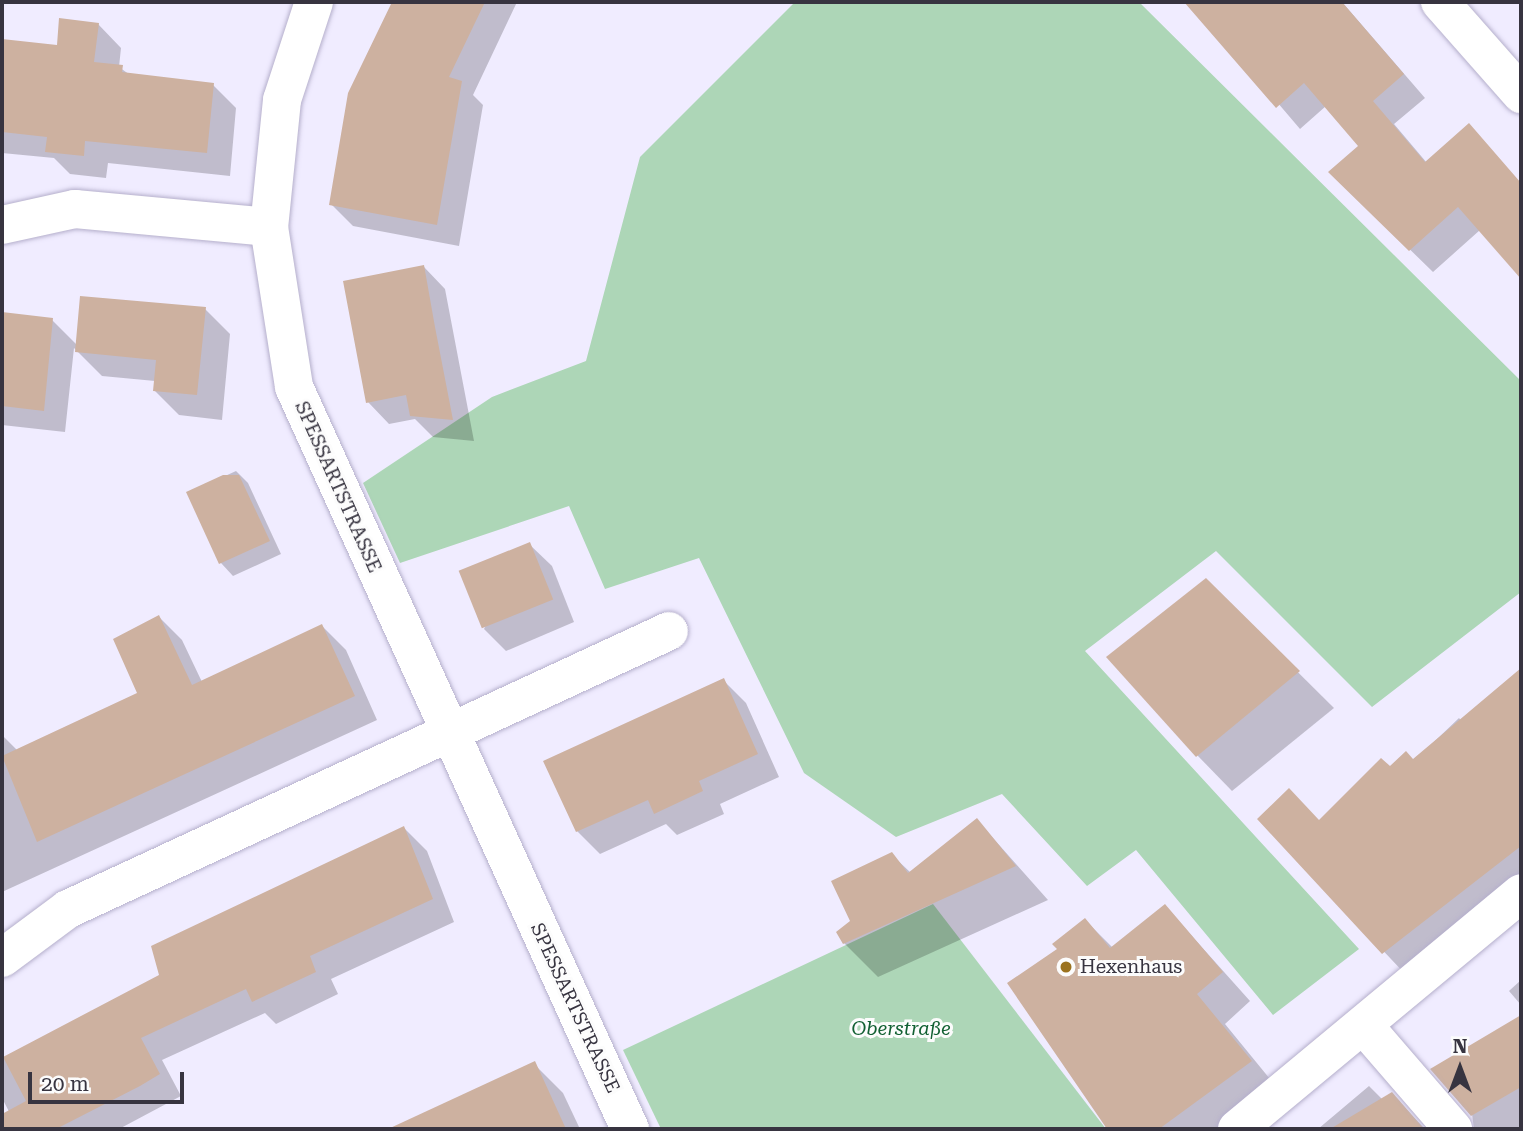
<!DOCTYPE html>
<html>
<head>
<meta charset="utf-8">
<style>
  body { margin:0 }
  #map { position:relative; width:1523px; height:1131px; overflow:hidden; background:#f0ecff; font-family:"Roboto Serif",serif }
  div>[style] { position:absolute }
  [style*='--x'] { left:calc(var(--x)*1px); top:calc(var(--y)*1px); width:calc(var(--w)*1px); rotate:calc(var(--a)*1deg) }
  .green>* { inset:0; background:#add6b7 }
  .shadow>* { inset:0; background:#0003 }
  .building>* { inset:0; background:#cdb1a0; transform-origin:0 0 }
  .roads { filter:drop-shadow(0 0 2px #b5afcc) drop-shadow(0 0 2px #b5afcc) }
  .minor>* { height:38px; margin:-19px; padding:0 19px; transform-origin:19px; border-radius:19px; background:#fff }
  .dots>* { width:19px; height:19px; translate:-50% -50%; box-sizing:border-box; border:4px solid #fcfcfc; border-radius:50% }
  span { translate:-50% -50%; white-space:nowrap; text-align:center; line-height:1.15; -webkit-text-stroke:6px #fcfcfc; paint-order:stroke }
  .street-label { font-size:19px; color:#373440 }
  .poi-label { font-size:19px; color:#373440 }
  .left { translate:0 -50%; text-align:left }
  .park-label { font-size:19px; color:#126033; font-style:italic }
  .frame { position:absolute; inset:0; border:4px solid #373440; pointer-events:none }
  .north { position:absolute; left:1425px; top:1033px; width:70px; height:70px; -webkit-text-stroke:5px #fcfcfc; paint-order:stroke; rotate:0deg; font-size:19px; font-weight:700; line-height:28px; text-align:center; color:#373440 }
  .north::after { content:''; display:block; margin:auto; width:24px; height:32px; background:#373440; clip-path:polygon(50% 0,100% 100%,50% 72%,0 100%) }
  .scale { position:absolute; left:28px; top:1072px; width:156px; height:32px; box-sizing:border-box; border:4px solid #373440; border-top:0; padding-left:9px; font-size:21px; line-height:24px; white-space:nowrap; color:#373440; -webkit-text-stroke:5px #fcfcfc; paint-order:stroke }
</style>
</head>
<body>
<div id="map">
  <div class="green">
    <div style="clip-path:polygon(795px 2px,1139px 2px,1521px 381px,1521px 592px,1372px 707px,1216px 551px,1085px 651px,1359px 949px,1273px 1015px,1136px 850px,1087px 886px,1002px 794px,896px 837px,804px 773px,699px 558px,605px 589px,569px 506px,400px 563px,363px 483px,492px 397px,586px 361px,640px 157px)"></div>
    <div style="clip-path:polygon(933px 904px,1106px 1129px,661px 1129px,623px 1050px)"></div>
  </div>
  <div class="shadow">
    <div style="clip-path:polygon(394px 2px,517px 2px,473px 95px,483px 105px,459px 246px,353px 226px,331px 204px,350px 93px)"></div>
    <div style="clip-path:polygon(1192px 2px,1342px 2px,1425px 98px,1394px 124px,1427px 163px,1469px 125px,1521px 185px,1521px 276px,1480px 230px,1433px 272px,1353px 194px,1360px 146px,1326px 106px,1300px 129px)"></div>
    <div style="clip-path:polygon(98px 24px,121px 48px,119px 67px,130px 75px,213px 85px,236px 108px,230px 176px,108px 163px,106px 178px,70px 174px,54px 158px,2px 153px,2px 42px,58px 46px)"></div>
    <div style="clip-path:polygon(424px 267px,445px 289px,474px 441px,433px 437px,415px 419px,389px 424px,368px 402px)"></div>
    <div style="clip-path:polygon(205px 309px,230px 334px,222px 420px,179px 415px,154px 390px,155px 381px,102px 376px,74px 348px,65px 432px,2px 425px,2px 314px,52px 320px,77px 345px)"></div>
    <div style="clip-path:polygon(236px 471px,248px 483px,281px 554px,233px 576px,221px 563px,188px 493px)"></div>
    <div style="clip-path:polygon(529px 544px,552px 566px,574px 622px,506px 651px,484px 629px)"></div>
    <div style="clip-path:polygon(1206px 581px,1334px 708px,1232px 791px,1197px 755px)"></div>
    <div style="clip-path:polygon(159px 617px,182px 640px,202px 682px,322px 626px,346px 650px,377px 720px,2px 892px,2px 735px,17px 750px,140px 694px)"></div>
    <div style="clip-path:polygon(1521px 679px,1521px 887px,1407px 976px,1259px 819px,1320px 822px,1390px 769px,1413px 762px,1459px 718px,1463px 723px)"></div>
    <div style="clip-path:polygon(723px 680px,746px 703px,779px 777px,720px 804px,724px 814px,677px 835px,666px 824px,600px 854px,577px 831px,546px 762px)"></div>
    <div style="clip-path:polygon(977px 820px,1048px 900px,878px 977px,844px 943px,892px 855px,911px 873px)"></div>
    <div style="clip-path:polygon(404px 828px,427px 851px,454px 922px,331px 979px,338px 994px,276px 1024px,265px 1013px,162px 1060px,181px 1096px,119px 1129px,18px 1129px,2px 1098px,2px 1060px,162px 976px)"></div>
    <div style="clip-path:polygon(1165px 906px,1250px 1001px,1225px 1024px,1279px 1090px,1223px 1129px,1109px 1129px,1009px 984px,1059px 949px,1085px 920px,1113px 948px)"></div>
    <div style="clip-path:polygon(1521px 980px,1521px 1005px,1509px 991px)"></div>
    <div style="clip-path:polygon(1521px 1017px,1521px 1129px,1474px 1129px,1472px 1114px,1433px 1070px)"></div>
    <div style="clip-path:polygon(534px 1064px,563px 1093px,580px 1129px,396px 1129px)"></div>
    <div style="clip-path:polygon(1369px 1086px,1383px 1100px,1392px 1094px,1425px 1129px,1318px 1129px)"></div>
  </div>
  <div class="building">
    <div style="clip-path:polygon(392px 2px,485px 2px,449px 77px,462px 81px,437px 225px,329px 205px,348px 93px)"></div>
    <div style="clip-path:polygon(1184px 2px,1342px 2px,1404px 74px,1373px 101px,1425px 162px,1469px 123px,1521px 183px,1521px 279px,1458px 207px,1409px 251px,1328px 172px,1358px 146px,1304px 83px,1276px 108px)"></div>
    <div style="clip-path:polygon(59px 18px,99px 23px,94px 62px,123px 65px,122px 72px,214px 83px,207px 153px,85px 141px,84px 156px,45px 152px,47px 137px,2px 132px,2px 39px,57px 45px)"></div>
    <div style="clip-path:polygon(424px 265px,435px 327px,453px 420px,410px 416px,406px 395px,366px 403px,343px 281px)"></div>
    <div style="clip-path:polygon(80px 296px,206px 307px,197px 395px,153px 391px,156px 360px,75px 352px)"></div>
    <div style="clip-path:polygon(2px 312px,53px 318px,44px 411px,2px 406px)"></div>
    <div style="clip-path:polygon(223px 475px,239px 475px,270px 541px,219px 564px,186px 492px)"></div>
    <div style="left:530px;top:542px;width:62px;height:77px;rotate:68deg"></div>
    <div style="clip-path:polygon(1206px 578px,1300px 671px,1196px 757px,1106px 657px)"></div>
    <div style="clip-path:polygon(159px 615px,192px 685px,322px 624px,355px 696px,37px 842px,2px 756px,137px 693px,113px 639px)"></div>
    <div style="clip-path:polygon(1521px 668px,1521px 846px,1382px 954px,1257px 819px,1289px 788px,1319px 820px,1381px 758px,1390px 766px,1406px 751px,1413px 759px)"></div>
    <div style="clip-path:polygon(724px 678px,758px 754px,699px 781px,703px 791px,654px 814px,648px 800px,576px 832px,543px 761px)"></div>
    <div style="clip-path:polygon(977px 818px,1016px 866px,843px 944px,836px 932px,850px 921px,831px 881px,892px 852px,908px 873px)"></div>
    <div style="clip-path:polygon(404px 826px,433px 899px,310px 956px,316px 972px,252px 1002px,246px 989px,141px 1038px,160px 1074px,140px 1086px,56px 1129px,2px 1129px,2px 1114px,26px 1101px,3px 1057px,159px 975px,151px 946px)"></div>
    <div style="clip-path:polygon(1165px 904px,1223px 972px,1197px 994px,1252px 1061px,1159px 1129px,1107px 1129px,1007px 983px,1057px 949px,1052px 944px,1085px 918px,1110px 948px)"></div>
    <div style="clip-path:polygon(1521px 1015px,1521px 1087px,1471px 1116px,1430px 1069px)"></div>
    <div style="clip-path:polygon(535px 1061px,566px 1129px,388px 1129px)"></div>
    <div style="clip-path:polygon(1392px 1092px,1424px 1129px,1330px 1129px)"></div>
  </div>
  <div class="roads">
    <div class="minor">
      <div style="--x:314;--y:2;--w:103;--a:108.1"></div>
      <div style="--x:282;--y:100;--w:128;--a:95.8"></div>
      <div style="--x:269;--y:227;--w:162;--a:81.1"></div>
      <div style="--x:294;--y:387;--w:815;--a:65.64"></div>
      <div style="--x:1440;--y:2;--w:123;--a:48.6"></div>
      <div style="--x:2;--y:225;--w:75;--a:-12.4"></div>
      <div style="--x:75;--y:209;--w:195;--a:5.3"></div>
      <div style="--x:2;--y:958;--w:82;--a:-36.6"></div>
      <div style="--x:68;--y:909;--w:662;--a:-24.82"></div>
      <div style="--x:1365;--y:1027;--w:135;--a:49.2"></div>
      <div style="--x:1237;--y:1129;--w:369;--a:-39.7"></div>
    </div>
  </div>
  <div class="dots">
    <div style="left:1066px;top:967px;background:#9b721f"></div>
  </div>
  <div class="street-label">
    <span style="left:338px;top:487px;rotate:66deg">SPESSARTSTRASSE</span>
    <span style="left:575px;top:1008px;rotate:65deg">SPESSARTSTRASSE</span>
  </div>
  <div class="poi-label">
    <span class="left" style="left:1080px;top:967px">Hexenhaus</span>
  </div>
  <div class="park-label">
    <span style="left:901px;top:1029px">Oberstraße</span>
  </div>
  <div class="frame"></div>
  <div class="north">N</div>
  <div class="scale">20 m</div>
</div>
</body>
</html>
